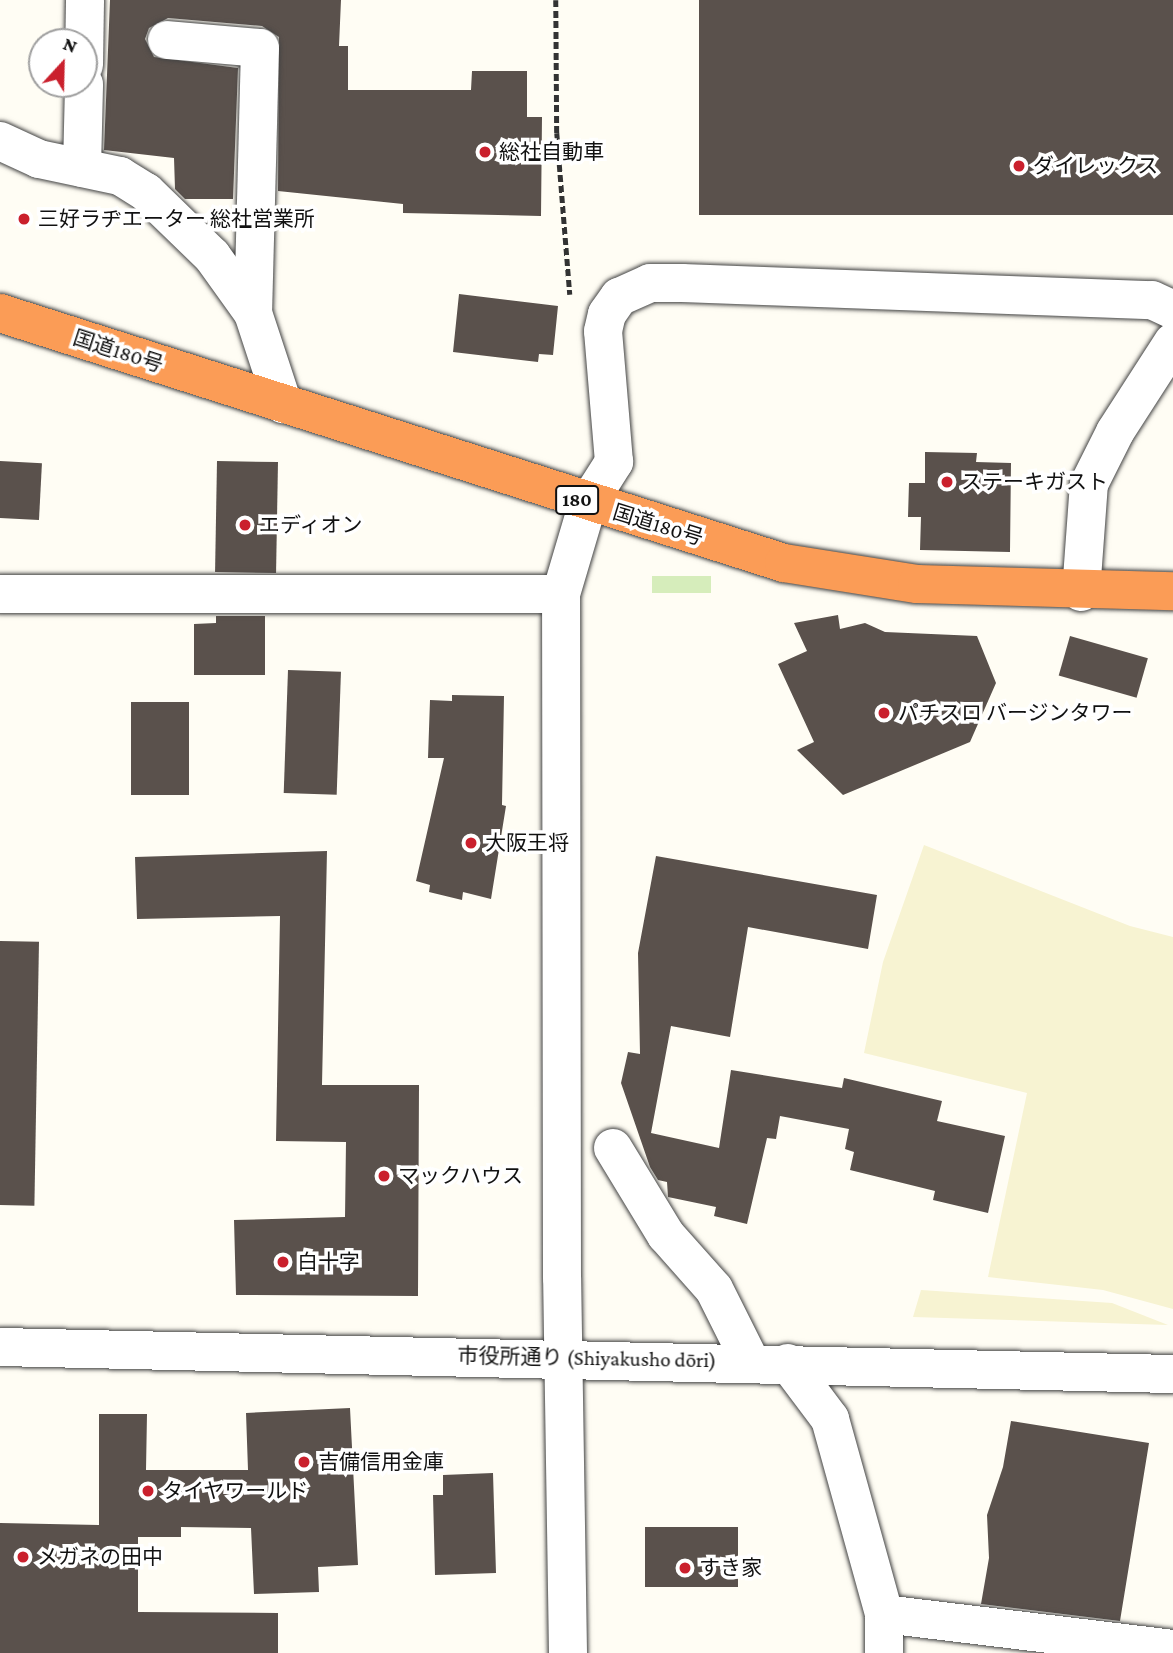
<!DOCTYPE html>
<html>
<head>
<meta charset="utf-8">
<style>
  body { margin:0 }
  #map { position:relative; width:1173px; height:1653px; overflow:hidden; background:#fffdf4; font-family:"Crimson Pro","Noto Sans JP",serif }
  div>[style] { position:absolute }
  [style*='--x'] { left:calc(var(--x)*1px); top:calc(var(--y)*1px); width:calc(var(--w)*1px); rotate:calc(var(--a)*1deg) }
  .farmland>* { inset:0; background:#f7f3d2 }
  .green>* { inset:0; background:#d6edbb; transform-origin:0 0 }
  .building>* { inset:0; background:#5a514c; transform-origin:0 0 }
  .path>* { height:4.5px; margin-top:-2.25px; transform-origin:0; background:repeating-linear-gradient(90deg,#333 0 7px,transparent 0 10.5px) }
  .roads { filter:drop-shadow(0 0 2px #444) drop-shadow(0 0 2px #444) }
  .minor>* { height:38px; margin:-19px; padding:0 19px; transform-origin:19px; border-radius:19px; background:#fff }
  .highway>* { height:38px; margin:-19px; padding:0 19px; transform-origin:19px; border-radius:19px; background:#fb9c56 }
  .dots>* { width:19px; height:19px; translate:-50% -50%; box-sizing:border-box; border:4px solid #fff; border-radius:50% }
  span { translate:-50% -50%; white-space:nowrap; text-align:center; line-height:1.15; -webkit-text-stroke:7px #fff; paint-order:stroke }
  .shield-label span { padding:2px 5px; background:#fff; border:2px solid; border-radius:5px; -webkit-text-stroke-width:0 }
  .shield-label { font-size:19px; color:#111; font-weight:700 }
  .poi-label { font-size:21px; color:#111 }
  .left { translate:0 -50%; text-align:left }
  .street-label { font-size:21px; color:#111 }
  .north { position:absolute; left:28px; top:28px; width:70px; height:70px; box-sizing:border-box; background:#fff; border:2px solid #a0a0a0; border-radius:50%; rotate:22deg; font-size:19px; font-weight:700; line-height:28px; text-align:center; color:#111 }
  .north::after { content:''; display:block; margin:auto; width:24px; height:32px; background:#ca202d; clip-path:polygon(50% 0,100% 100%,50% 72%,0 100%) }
</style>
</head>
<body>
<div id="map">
  <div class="farmland">
    <div style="clip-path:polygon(924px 845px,1130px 926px,1173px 937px,1173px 1309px,1103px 1290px,988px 1277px,1027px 1093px,864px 1053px,883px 962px)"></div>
    <div style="clip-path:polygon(921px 1290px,1112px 1303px,1168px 1325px,913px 1317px)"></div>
  </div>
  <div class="green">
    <div style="left:652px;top:576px;width:59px;height:17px"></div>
  </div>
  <div class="building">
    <div style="clip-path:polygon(110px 0,341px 0,339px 46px,348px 46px,348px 90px,471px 90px,472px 71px,527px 71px,527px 117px,542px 117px,541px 216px,403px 213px,403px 204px,278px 191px,279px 37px,262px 26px,168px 18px,149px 28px,145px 39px,154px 57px,238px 68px,233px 199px,185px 199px,175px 189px,174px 158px,104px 150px)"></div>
    <div style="left:699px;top:0;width:474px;height:215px"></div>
    <div style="clip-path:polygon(459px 294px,558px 306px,553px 355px,539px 354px,538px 362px,453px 352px)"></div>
    <div style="clip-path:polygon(925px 452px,977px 453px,976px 462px,1011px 463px,1010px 552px,920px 550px,921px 517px,908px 517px,909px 483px,925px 483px)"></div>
    <div style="left:0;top:461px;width:42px;height:57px;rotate:3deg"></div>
    <div style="left:217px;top:461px;width:61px;height:111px;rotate:1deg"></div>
    <div style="clip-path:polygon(838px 615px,840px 629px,865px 623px,885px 632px,977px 636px,996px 683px,970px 742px,843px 795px,797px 750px,814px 742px,778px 664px,807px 651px,794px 623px)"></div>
    <div style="clip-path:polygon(216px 616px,265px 616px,265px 675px,194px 675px,194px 624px,216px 623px)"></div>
    <div style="left:1070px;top:636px;width:81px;height:41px;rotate:16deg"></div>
    <div style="left:288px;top:670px;width:53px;height:123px;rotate:2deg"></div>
    <div style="clip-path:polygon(452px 695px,504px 696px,502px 805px,506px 806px,491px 899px,463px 892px,462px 900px,429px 892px,430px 885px,416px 881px,444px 758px,428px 758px,430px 700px,452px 701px)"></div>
    <div style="left:131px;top:702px;width:58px;height:93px"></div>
    <div style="clip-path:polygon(327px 851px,322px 1085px,419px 1085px,418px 1296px,236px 1295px,234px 1220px,345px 1217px,346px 1142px,276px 1141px,280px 916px,137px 919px,135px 857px)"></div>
    <div style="clip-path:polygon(656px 856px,877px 895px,868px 949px,748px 927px,730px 1037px,671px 1026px,651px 1133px,719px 1148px,731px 1070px,842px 1088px,844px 1078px,942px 1101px,937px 1121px,1005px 1136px,988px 1213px,933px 1200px,935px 1191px,850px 1170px,854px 1152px,845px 1149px,849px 1129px,780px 1116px,776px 1139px,767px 1138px,747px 1224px,714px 1216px,716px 1207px,668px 1197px,667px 1182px,658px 1180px,650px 1167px,621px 1083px,628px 1052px,640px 1054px,638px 953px)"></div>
    <div style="left:0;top:941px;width:39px;height:264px;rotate:1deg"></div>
    <div style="clip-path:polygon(350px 1408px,358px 1565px,318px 1567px,319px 1592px,254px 1594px,251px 1528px,181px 1527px,181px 1537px,138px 1537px,138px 1612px,278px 1613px,278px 1653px,0 1653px,0 1523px,99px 1525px,99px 1414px,147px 1414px,146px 1470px,248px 1470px,246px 1413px)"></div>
    <div style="clip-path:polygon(1011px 1421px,1149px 1443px,1120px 1621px,981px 1604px,989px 1558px,987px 1515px,1003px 1467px)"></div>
    <div style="clip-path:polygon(493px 1473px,496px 1573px,435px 1575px,433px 1495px,443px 1495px,443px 1475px)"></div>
    <div style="left:645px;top:1527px;width:93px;height:60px"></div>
  </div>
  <div class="path">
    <div style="--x:556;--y:0;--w:133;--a:89.6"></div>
    <div style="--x:557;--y:133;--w:162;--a:85.4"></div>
  </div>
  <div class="roads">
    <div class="minor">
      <div style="--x:167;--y:40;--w:93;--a:4.9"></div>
      <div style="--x:260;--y:48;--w:265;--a:91.5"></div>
      <div style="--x:84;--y:65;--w:65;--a:-89.1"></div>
      <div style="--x:0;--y:141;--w:43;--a:24.8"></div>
      <div style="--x:39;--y:159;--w:83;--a:11.9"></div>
      <div style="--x:120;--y:176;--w:31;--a:32"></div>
      <div style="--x:146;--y:192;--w:92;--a:44.1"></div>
      <div style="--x:212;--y:256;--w:70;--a:54.3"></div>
      <div style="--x:253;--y:313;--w:96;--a:71.8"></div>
      <div style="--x:82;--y:168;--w:84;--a:-88.6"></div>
      <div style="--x:1081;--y:592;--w:108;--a:-85.8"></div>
      <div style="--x:1089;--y:484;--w:58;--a:-63.4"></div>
      <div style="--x:1115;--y:432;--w:107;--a:-57.2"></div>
      <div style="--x:0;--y:594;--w:561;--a:0"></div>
      <div style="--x:613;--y:1148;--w:102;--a:58.7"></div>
      <div style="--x:666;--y:1235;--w:72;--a:48.4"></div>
      <div style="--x:714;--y:1289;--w:83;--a:63.4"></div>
      <div style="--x:0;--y:1347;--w:1173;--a:1.32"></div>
      <div style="--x:788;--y:1363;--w:70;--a:53.1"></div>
      <div style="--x:830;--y:1419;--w:202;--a:74.5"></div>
      <div style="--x:884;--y:1614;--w:39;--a:90"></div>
      <div style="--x:884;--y:1614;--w:291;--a:6.9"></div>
      <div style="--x:568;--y:1653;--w:375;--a:-90.9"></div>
      <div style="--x:562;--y:1278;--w:684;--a:-90.08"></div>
      <div style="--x:561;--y:594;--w:95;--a:-73.5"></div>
      <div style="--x:588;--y:503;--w:49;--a:-57.6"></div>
      <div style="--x:614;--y:462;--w:131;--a:-94.8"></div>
      <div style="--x:603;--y:331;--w:17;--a:-77"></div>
      <div style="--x:607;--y:314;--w:21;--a:-55"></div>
      <div style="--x:619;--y:297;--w:34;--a:-24"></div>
      <div style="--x:650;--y:283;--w:32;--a:0"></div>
      <div style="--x:682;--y:283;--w:470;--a:2.1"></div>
      <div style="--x:1152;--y:300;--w:23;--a:25"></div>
    </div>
    <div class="highway">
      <div style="--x:0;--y:313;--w:823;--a:17.69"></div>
      <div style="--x:784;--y:563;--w:135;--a:9"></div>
      <div style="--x:917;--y:584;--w:256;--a:1.6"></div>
    </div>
  </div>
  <div class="dots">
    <div style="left:485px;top:152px;background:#ca202d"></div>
    <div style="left:1019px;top:166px;background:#ca202d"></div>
    <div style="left:24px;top:219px;background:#ca202d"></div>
    <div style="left:947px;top:482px;background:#ca202d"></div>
    <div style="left:245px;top:525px;background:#ca202d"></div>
    <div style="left:884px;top:713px;background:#ca202d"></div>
    <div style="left:471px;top:843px;background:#ca202d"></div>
    <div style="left:384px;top:1176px;background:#ca202d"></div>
    <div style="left:283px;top:1262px;background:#ca202d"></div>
    <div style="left:304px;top:1462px;background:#ca202d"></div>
    <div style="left:148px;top:1491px;background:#ca202d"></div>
    <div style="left:23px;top:1557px;background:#ca202d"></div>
    <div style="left:685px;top:1568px;background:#ca202d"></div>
  </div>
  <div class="shield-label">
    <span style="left:577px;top:500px">180</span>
  </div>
  <div class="poi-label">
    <span class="left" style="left:499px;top:152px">総社自動車</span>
    <span class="left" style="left:1033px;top:166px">ダイレックス</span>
    <span class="left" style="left:38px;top:219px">三好ラヂエーター 総社営業所</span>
    <span class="left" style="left:961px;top:482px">ステーキガスト</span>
    <span class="left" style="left:259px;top:525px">エディオン</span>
    <span class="left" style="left:898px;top:713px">パチスロ バージンタワー</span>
    <span class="left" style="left:485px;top:843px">大阪王将</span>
    <span class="left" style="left:398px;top:1176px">マックハウス</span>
    <span class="left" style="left:297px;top:1262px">白十字</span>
    <span class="left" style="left:318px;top:1462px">吉備信用金庫</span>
    <span class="left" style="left:162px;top:1491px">タイヤワールド</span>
    <span class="left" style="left:37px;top:1557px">メガネの田中</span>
    <span class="left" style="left:699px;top:1568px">すき家</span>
  </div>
  <div class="street-label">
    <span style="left:118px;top:351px;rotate:18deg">国道180号</span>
    <span style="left:658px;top:525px;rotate:17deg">国道180号</span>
    <span style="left:587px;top:1358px;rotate:1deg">市役所通り (Shiyakusho dōri)</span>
  </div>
  <div class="north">N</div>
</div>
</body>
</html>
